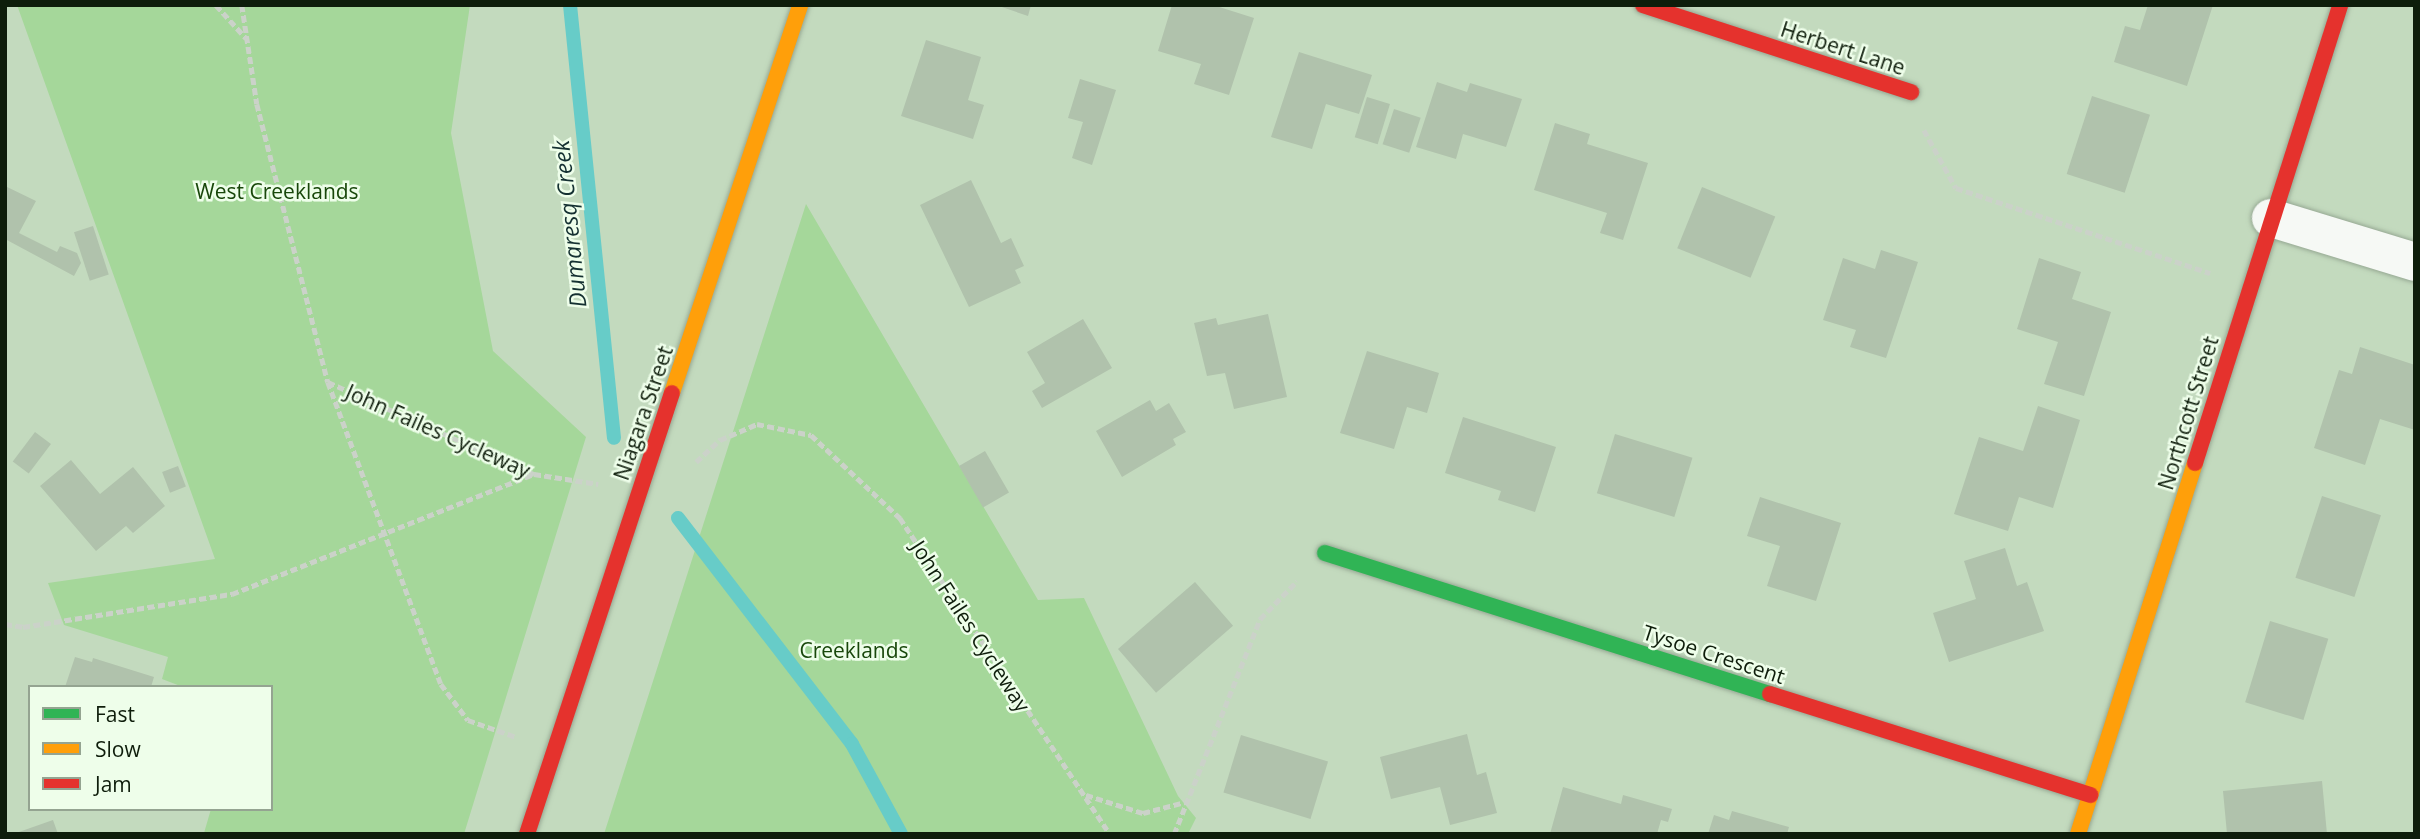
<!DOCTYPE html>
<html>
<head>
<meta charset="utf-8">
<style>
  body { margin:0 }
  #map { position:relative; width:2420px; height:839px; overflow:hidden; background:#c3dabe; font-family:"Open Sans",sans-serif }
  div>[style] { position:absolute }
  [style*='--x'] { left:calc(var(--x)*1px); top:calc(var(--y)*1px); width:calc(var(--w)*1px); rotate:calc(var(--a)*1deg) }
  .green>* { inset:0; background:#a5d79a }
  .stream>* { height:14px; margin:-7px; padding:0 7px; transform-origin:7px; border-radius:7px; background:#67ccc8 }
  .building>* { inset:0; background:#b0c2ac; transform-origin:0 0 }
  .path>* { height:4.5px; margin-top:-2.25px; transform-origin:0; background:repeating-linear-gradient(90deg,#cbd2c9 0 7px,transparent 0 10.5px) }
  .roads { filter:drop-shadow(0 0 2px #96a893) drop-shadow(0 0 2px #96a893) }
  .street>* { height:38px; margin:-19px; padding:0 19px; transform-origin:19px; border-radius:19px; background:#f6f9f5 }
  .fast>* { height:16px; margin:-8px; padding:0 8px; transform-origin:8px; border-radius:8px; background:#30b455 }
  .slow>* { height:16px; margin:-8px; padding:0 8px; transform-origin:8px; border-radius:8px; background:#ff9f0a }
  .jam>* { height:16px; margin:-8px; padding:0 8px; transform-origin:8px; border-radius:8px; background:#e5322d }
  span { translate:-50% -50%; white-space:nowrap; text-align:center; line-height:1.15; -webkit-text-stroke:5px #eefeea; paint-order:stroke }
  .street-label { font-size:21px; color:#0e1d0b }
  .park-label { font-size:21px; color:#18470a }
  .water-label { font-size:23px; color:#143031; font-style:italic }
  .frame { position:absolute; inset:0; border:7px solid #0e1d0b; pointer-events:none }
  .legend { position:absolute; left:28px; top:685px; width:245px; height:126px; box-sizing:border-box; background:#eefeea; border:2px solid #94a491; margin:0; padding:9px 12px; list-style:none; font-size:21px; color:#0e1d0b }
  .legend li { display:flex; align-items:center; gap:14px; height:35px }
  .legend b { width:35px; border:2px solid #94a491 }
</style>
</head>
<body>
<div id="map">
  <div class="green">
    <div style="clip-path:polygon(17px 5px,470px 5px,451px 133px,493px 351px,586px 437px,464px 834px,204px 833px,211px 809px,271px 809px,271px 687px,183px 687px,162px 679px,168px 657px,64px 625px,48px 583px,215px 559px)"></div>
    <div style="clip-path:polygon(806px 204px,1038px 600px,1084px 598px,1178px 796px,1196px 818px,1188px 834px,604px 834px)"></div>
  </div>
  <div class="stream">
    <div style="--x:570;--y:5;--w:435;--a:84.2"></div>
    <div style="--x:678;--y:518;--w:285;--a:52.4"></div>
    <div style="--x:852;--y:744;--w:102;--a:61.4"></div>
  </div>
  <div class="building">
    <div style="clip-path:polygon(996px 5px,1031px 5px,1028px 16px)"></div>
    <div style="clip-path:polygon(1172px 5px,1213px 5px,1254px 18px,1229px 95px,1194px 84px,1201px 64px,1158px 51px)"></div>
    <div style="clip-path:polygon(2148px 5px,2213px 5px,2187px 86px,2114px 62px,2125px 26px,2140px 30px)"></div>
    <div style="clip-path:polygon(926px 40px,981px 57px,968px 100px,984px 105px,973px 139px,901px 116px)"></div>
    <div style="clip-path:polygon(1299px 52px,1372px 75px,1359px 114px,1326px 104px,1312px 149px,1271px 137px)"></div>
    <div style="clip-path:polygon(1080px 79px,1116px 90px,1092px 165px,1072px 158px,1083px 122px,1068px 118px)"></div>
    <div style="clip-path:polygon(1437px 82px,1467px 92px,1470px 83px,1522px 99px,1506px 147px,1463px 134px,1456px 159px,1416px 147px)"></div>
    <div style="left:2092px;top:96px;width:61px;height:82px;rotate:18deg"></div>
    <div style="left:1367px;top:97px;width:24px;height:42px;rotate:17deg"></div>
    <div style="left:1394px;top:109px;width:28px;height:37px;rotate:18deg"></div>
    <div style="clip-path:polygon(1555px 123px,1590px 134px,1587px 144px,1648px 163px,1623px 240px,1600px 233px,1607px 213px,1534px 190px)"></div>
    <div style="clip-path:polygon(971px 180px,1001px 243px,1011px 238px,1024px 266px,1015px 270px,1021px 283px,969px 307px,920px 205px)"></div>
    <div style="clip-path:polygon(5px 186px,36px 201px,19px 233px,57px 252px,60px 246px,77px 253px,81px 263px,74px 276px,5px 239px)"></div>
    <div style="left:1702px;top:187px;width:79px;height:66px;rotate:22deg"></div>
    <div style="left:93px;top:226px;width:51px;height:20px;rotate:72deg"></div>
    <div style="clip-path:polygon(1881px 250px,1918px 262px,1886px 358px,1850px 347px,1856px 330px,1823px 320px,1843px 258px,1875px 269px)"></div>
    <div style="clip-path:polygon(2039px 258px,2081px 272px,2072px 299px,2111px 312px,2084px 396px,2044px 384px,2058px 342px,2017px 329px)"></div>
    <div style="clip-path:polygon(1268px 314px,1287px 397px,1234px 409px,1225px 373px,1207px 376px,1194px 323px,1216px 318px,1218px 325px)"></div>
    <div style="clip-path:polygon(1083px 319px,1112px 368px,1042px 408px,1032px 391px,1045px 383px,1027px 352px)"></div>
    <div style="clip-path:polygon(2360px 347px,2415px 365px,2415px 430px,2380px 419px,2365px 465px,2314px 448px,2339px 370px,2352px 374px)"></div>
    <div style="clip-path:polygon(1367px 351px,1439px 373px,1427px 413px,1407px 407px,1394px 449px,1340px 433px)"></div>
    <div style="clip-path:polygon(1150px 400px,1156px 411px,1169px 403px,1186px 432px,1173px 439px,1176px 445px,1122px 477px,1096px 431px)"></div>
    <div style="clip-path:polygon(2038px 406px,2080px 420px,2053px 508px,2019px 497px,2008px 531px,1954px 514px,1979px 437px,2023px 451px)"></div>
    <div style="clip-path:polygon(1463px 417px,1556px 447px,1535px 512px,1498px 500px,1501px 491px,1445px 473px)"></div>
    <div style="left:35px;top:432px;width:20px;height:37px;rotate:37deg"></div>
    <div style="left:1615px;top:434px;width:81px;height:62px;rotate:17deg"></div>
    <div style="left:985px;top:451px;width:48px;height:30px;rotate:60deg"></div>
    <div style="clip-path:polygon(71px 460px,100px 494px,133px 467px,165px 506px,133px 533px,126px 526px,96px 551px,40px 486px)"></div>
    <div style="left:178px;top:466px;width:22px;height:17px;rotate:69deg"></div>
    <div style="left:2322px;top:496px;width:62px;height:86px;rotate:18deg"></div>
    <div style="clip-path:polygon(1760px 497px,1841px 523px,1816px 601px,1767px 586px,1780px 546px,1747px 536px)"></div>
    <div style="clip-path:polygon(2005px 548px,2017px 586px,2027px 582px,2044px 631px,1949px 662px,1933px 613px,1976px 599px,1964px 561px)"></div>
    <div style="left:1195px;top:582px;width:58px;height:102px;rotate:49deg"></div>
    <div style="left:2270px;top:621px;width:61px;height:85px;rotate:17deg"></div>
    <div style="clip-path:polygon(75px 657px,92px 662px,93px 658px,154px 677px,151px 687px,65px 687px)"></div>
    <div style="clip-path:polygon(1467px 734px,1477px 775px,1486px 772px,1497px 813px,1450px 825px,1440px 787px,1391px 799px,1380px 757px)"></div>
    <div style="left:1241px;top:735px;width:91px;height:60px;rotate:17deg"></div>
    <div style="clip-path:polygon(2322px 781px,2327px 834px,2227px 834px,2223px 791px)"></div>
    <div style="clip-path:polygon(1563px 787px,1621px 804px,1623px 795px,1672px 809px,1668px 822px,1661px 820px,1657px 834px,1550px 834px)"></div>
    <div style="clip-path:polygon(1732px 811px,1789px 827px,1787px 834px,1708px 834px,1714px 815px,1729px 820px)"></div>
    <div style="clip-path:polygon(53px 820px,58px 834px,16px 834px,16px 833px)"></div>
  </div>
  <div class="path">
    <div style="--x:216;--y:5;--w:45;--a:47.7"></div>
    <div style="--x:242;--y:5;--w:100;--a:81.4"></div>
    <div style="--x:257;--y:104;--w:287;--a:75.7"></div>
    <div style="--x:328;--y:382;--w:322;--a:69.5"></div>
    <div style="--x:441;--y:684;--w:45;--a:53.1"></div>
    <div style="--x:468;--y:720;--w:51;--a:19.5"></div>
    <div style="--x:1924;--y:130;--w:66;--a:61.1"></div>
    <div style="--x:1956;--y:188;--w:268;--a:18.5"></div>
    <div style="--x:328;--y:382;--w:226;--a:24.1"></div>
    <div style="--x:534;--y:474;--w:65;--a:8.9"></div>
    <div style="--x:696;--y:462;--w:33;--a:-43"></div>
    <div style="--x:720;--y:440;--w:40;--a:-23.4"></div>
    <div style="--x:757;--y:424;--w:55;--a:11.5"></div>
    <div style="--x:811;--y:435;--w:122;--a:43"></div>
    <div style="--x:900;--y:518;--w:379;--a:56.4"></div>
    <div style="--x:5;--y:624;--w:18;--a:9"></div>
    <div style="--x:23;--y:627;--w:212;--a:-9"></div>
    <div style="--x:232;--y:594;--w:324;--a:-21.7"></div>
    <div style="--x:1086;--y:795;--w:60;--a:17.5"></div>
    <div style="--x:1143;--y:813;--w:43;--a:-14.7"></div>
    <div style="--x:1174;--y:834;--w:232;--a:-68.2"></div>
    <div style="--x:1260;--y:619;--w:53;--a:-45.8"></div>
  </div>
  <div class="roads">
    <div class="street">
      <div style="--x:2271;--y:218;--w:151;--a:17"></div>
    </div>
    <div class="fast">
      <div style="--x:1325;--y:553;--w:467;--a:17.6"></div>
    </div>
    <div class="slow">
      <div style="--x:672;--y:393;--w:409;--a:-71.7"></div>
      <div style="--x:2078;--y:834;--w:389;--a:-72.5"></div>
    </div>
    <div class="jam">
      <div style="--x:1643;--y:5;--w:282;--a:18"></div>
      <div style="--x:2195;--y:463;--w:480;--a:-72.4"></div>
      <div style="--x:1770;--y:694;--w:336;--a:17.5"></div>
      <div style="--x:527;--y:834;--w:464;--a:-71.8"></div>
    </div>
  </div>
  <div class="street-label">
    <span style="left:1843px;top:48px;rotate:18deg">Herbert Lane</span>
    <span style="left:643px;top:413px;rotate:-71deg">Niagara Street</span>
    <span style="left:2188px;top:413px;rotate:-73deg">Northcott Street</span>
    <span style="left:438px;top:431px;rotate:24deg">John Failes Cycleway</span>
    <span style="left:971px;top:626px;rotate:57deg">John Failes Cycleway</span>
    <span style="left:1714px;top:654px;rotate:18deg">Tysoe Crescent</span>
  </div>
  <div class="park-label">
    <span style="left:277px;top:191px">West Creeklands</span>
    <span style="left:854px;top:650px">Creeklands</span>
  </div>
  <div class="water-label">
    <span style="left:569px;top:224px;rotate:-96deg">Dumaresq Creek</span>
  </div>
  <div class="frame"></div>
  <ul class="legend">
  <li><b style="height:9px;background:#30b455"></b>Fast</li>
  <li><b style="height:9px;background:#ff9f0a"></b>Slow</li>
  <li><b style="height:9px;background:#e5322d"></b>Jam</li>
  </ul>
</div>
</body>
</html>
